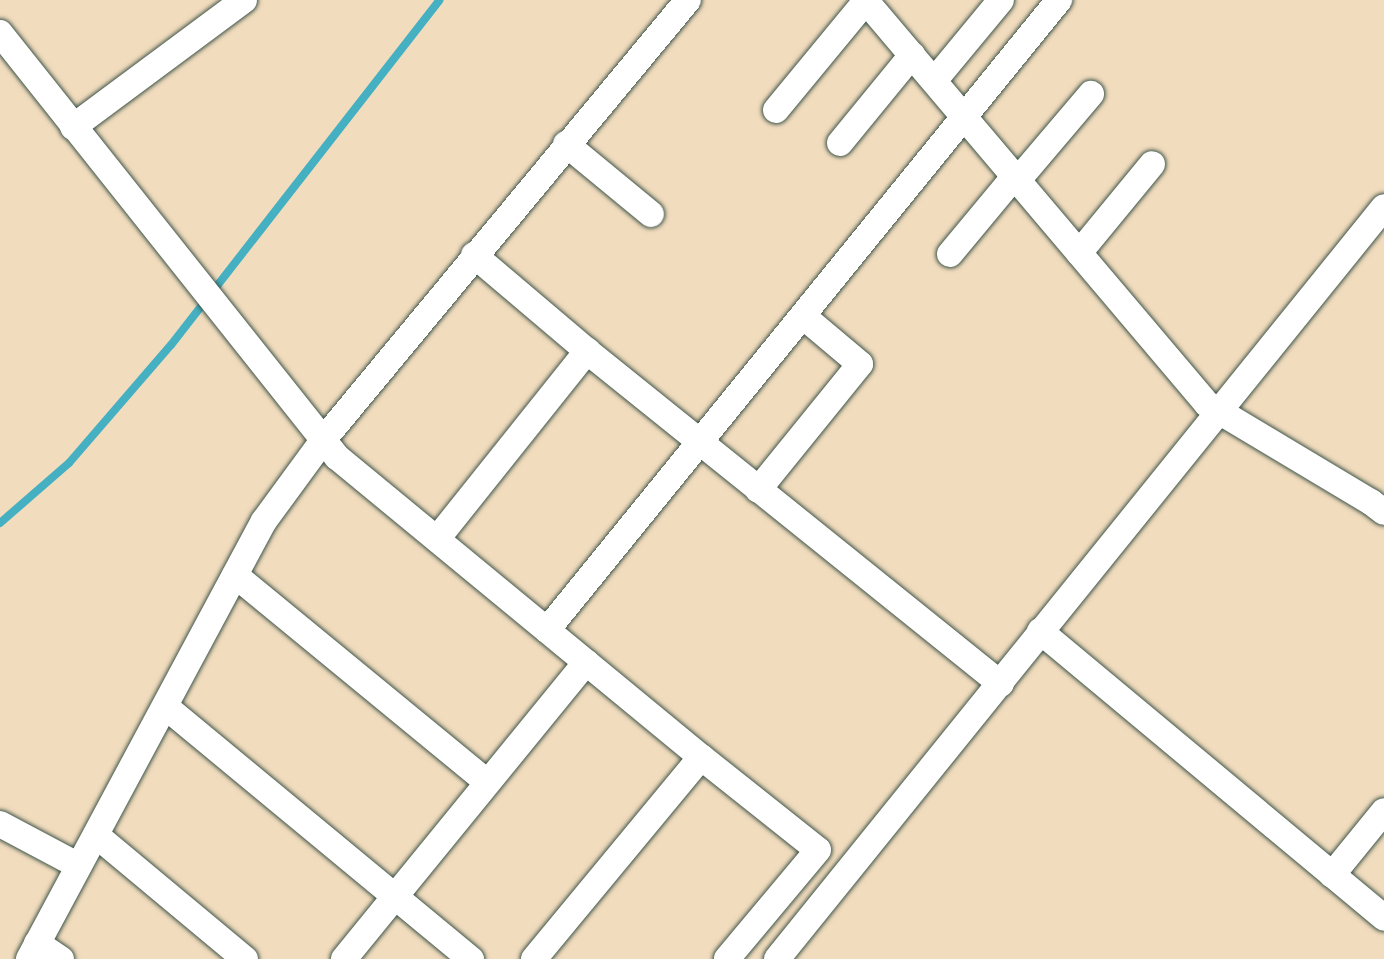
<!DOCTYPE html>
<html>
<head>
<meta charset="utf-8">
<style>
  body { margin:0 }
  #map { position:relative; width:1384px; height:959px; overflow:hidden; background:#f2dcbe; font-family:Caveat,sans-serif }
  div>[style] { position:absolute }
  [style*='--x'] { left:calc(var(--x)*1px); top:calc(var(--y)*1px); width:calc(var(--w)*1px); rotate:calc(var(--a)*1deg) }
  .stream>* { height:8px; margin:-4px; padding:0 4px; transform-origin:4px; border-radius:4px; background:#44b0c1 }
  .roads { filter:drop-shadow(0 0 2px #3f5549) drop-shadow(0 0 2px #3f5549) }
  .minor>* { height:26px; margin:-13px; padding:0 13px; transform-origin:13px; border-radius:13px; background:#fff }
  span { translate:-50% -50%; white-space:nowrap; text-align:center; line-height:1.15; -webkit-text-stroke:6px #f7f3e8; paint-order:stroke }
</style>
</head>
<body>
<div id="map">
  <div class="stream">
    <div style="--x:0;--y:523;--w:91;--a:-41"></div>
    <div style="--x:69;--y:463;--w:156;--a:-49.2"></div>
    <div style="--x:171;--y:345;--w:437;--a:-52.1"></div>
  </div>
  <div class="roads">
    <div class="minor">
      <div style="--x:865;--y:0;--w:529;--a:49.75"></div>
      <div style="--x:1207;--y:404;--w:191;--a:30.9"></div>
      <div style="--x:1371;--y:502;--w:16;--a:38"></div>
      <div style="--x:0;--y:33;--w:542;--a:51.52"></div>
      <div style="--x:337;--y:457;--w:472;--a:39.5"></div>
      <div style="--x:701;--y:757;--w:149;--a:38.5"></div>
      <div style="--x:818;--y:850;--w:142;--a:129.9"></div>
      <div style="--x:934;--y:81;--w:105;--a:-50.4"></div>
      <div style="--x:776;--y:110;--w:141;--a:-50.5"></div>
      <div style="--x:73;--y:127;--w:213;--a:-36.6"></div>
      <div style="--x:840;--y:143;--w:114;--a:-50.7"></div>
      <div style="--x:566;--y:144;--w:110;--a:39.5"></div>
      <div style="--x:1079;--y:253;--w:115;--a:-50.6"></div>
      <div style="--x:950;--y:254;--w:92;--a:-50.3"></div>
      <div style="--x:1009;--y:183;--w:9;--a:-18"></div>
      <div style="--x:1018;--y:180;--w:113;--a:-49.7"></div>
      <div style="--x:474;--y:255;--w:148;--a:40.3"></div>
      <div style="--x:587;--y:351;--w:531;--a:38.81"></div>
      <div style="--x:758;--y:490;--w:162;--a:-51"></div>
      <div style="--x:860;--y:364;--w:75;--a:-139.9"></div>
      <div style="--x:437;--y:539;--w:241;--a:-51.4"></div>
      <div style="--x:235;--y:575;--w:326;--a:39.4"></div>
      <div style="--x:547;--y:630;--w:812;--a:-50.9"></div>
      <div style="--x:1040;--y:631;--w:448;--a:39.8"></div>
      <div style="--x:166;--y:707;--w:396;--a:39.6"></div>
      <div style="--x:0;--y:824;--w:89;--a:28"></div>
      <div style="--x:96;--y:835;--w:194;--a:39.8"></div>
      <div style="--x:1332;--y:875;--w:82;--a:-50.9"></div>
      <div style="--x:37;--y:943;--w:29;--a:34"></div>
      <div style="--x:29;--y:959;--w:497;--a:-61.8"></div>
      <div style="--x:264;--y:521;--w:102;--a:-53.8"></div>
      <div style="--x:324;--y:439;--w:570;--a:-50.34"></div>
      <div style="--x:344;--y:959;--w:383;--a:-50.8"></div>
      <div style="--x:534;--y:959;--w:262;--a:-50.4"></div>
      <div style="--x:777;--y:959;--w:966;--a:-51.09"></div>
    </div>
  </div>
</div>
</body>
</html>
